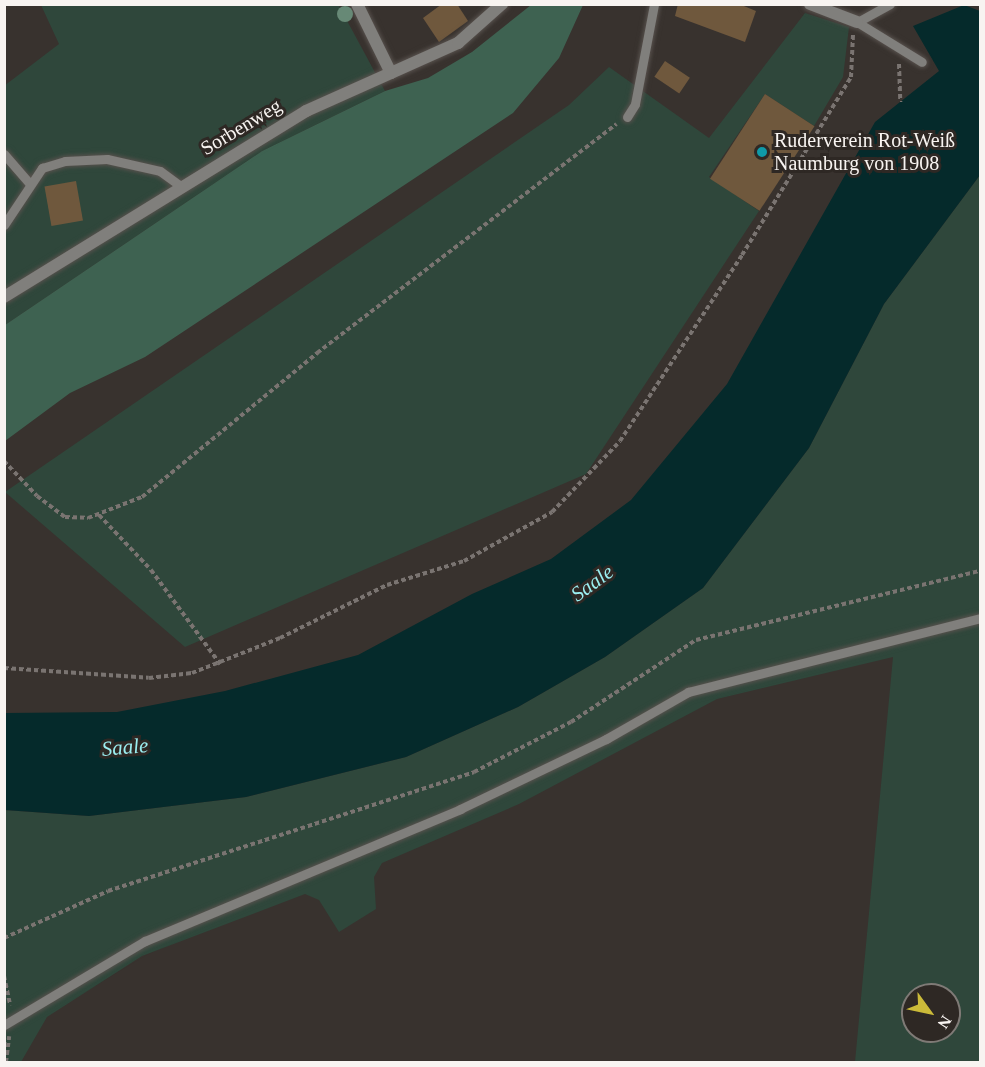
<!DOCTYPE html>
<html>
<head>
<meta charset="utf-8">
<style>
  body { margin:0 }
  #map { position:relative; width:985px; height:1067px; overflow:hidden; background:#38322e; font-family:Georgia,serif }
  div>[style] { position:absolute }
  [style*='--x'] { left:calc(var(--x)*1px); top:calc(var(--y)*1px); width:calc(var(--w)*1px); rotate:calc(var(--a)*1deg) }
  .green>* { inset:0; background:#2f473b }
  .forest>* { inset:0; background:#3e6251 }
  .water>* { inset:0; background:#052a2b }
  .building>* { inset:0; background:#6f583d; transform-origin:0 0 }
  .path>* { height:4px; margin-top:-2px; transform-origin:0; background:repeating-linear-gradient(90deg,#7a7471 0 4.5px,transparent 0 7.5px) }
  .roads { filter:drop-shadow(0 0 2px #57514d) drop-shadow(0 0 2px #57514d) }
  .service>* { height:9px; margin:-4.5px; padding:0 4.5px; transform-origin:4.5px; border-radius:4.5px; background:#807f7c }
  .minor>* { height:12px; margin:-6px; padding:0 6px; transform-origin:6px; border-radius:6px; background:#807f7c }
  .trees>* { width:16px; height:16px; margin:-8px; border-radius:50%; background:#678976 }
  .dots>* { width:16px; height:16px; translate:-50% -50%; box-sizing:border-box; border:3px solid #2e2824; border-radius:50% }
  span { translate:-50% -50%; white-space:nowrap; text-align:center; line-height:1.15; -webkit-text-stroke:6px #2e2824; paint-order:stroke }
  .street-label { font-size:20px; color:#f8f4f1 }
  .poi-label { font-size:20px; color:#f8f4f1 }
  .left { translate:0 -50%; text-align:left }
  .water-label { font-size:21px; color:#9beef0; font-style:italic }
  .frame { position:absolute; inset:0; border:6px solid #f8f4f1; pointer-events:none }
  .north { position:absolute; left:901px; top:983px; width:60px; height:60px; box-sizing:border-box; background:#2e2824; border:2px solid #7f7a76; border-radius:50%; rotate:123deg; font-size:16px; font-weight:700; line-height:24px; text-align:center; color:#f8f4f1 }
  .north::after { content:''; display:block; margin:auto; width:21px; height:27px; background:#cbba39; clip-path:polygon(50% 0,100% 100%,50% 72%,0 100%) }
</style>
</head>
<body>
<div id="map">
  <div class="green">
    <div style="clip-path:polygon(338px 4px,385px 91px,262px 151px,5px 325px,4px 86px,59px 44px,41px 5px)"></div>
    <div style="clip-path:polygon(805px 13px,849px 27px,843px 77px,814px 126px,765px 94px,709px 177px,759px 211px,586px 474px,185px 647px,5px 492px,569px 105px,609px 67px,709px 138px)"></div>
    <div style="clip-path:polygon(evenodd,980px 175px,980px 1062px,855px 1062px,893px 657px,717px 699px,519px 804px,382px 863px,374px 877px,376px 909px,339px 932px,319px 900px,305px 894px,142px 956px,47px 1017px,21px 1062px,5px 1062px,4px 810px,89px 816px,246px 797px,406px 757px,518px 707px,605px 657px,703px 588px,809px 448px,884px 304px,980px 175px,913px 995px,949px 995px,949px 1031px,913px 1031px,913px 995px)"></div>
  </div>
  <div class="forest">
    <div style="clip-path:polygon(531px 5px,583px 5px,559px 58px,513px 113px,145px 357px,70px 393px,5px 441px,5px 325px,262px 151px,385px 91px,428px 78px,472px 52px)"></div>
  </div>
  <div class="water">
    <div style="clip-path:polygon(964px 5px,980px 11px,980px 175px,884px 304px,809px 448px,703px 588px,605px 657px,518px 707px,406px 757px,246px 797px,89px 816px,5px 810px,5px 713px,117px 712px,225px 691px,358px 655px,472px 594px,551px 559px,631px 500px,727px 384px,875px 122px,939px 71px,913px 26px)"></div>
  </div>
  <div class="building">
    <div style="clip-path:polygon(442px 4px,457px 4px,468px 21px,439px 42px,423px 18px)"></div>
    <div style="clip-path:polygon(678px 4px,739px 4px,756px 11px,745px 42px,675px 16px)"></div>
    <div style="left:665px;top:61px;width:30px;height:19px;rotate:34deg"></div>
    <div style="left:765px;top:94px;width:59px;height:101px;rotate:33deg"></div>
    <div style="left:76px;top:181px;width:40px;height:32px;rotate:80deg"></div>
  </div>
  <div class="path">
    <div style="--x:899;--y:64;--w:38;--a:88"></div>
    <div style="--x:4;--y:461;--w:48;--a:46.7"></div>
    <div style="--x:37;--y:496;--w:35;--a:37"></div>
    <div style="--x:65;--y:517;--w:23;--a:2"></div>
    <div style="--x:88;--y:518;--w:58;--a:-21.3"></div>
    <div style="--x:142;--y:497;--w:227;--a:-39.4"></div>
    <div style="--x:317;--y:353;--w:377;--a:-37.4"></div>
    <div style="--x:99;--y:515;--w:76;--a:46.6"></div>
    <div style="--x:151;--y:570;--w:117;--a:53.7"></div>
    <div style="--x:4;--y:668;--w:145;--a:3.9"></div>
    <div style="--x:149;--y:678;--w:43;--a:-6.6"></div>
    <div style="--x:192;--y:673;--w:95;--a:-21.7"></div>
    <div style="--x:280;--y:638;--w:119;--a:-26.4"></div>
    <div style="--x:387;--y:585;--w:81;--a:-17.3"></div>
    <div style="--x:464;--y:561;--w:101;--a:-29.1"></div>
    <div style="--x:552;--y:512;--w:98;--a:-46.2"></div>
    <div style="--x:620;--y:441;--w:222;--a:-56.7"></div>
    <div style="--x:742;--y:255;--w:209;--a:-58.5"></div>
    <div style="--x:851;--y:77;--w:43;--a:-87.3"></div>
    <div style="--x:4;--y:938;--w:114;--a:-24.3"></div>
    <div style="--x:108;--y:891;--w:385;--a:-18"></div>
    <div style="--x:474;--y:772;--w:109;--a:-27.3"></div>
    <div style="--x:571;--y:722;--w:149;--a:-33.3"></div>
    <div style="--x:696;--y:640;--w:292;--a:-13.7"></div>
    <div style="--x:4;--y:976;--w:30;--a:78"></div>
    <div style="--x:6;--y:1062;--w:26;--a:-83"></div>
  </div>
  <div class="roads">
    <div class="service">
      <div style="--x:890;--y:4;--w:38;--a:151"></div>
      <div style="--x:857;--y:22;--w:76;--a:31.6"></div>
      <div style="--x:627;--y:117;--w:15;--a:-58"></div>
      <div style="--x:635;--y:104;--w:102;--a:-79.2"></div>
      <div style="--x:4;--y:154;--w:40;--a:49"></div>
      <div style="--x:4;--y:225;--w:69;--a:-56.3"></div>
      <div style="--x:42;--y:168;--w:24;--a:-17"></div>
      <div style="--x:65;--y:161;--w:42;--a:-2.7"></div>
      <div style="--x:107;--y:159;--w:54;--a:12.8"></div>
      <div style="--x:160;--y:171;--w:26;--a:36"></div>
      <div style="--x:4;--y:1025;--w:164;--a:-30.8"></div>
      <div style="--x:145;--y:941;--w:342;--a:-22.7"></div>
      <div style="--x:460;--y:809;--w:162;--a:-25.6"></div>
      <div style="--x:606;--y:739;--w:95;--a:-29.8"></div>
      <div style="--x:688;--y:692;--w:301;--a:-14.2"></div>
    </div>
    <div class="minor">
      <div style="--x:357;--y:4;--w:77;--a:63.8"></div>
      <div style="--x:810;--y:4;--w:50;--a:21"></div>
      <div style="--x:4;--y:297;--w:355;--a:-31.6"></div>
      <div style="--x:306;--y:111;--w:167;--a:-24.1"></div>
      <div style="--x:458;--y:43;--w:59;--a:-41.6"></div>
    </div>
  </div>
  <div class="trees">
    <div style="left:345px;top:14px"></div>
  </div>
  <div class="dots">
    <div style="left:762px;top:152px;background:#0f9aa8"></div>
  </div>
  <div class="street-label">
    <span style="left:241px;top:127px;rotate:-31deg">Sorbenweg</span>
  </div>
  <div class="poi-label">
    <span class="left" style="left:774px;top:152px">Ruderverein Rot-Weiß<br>Naumburg von 1908</span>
  </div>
  <div class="water-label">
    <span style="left:592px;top:583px;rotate:-36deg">Saale</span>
    <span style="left:125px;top:747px;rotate:-5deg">Saale</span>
  </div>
  <div class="frame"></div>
  <div class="north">N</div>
</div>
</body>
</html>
